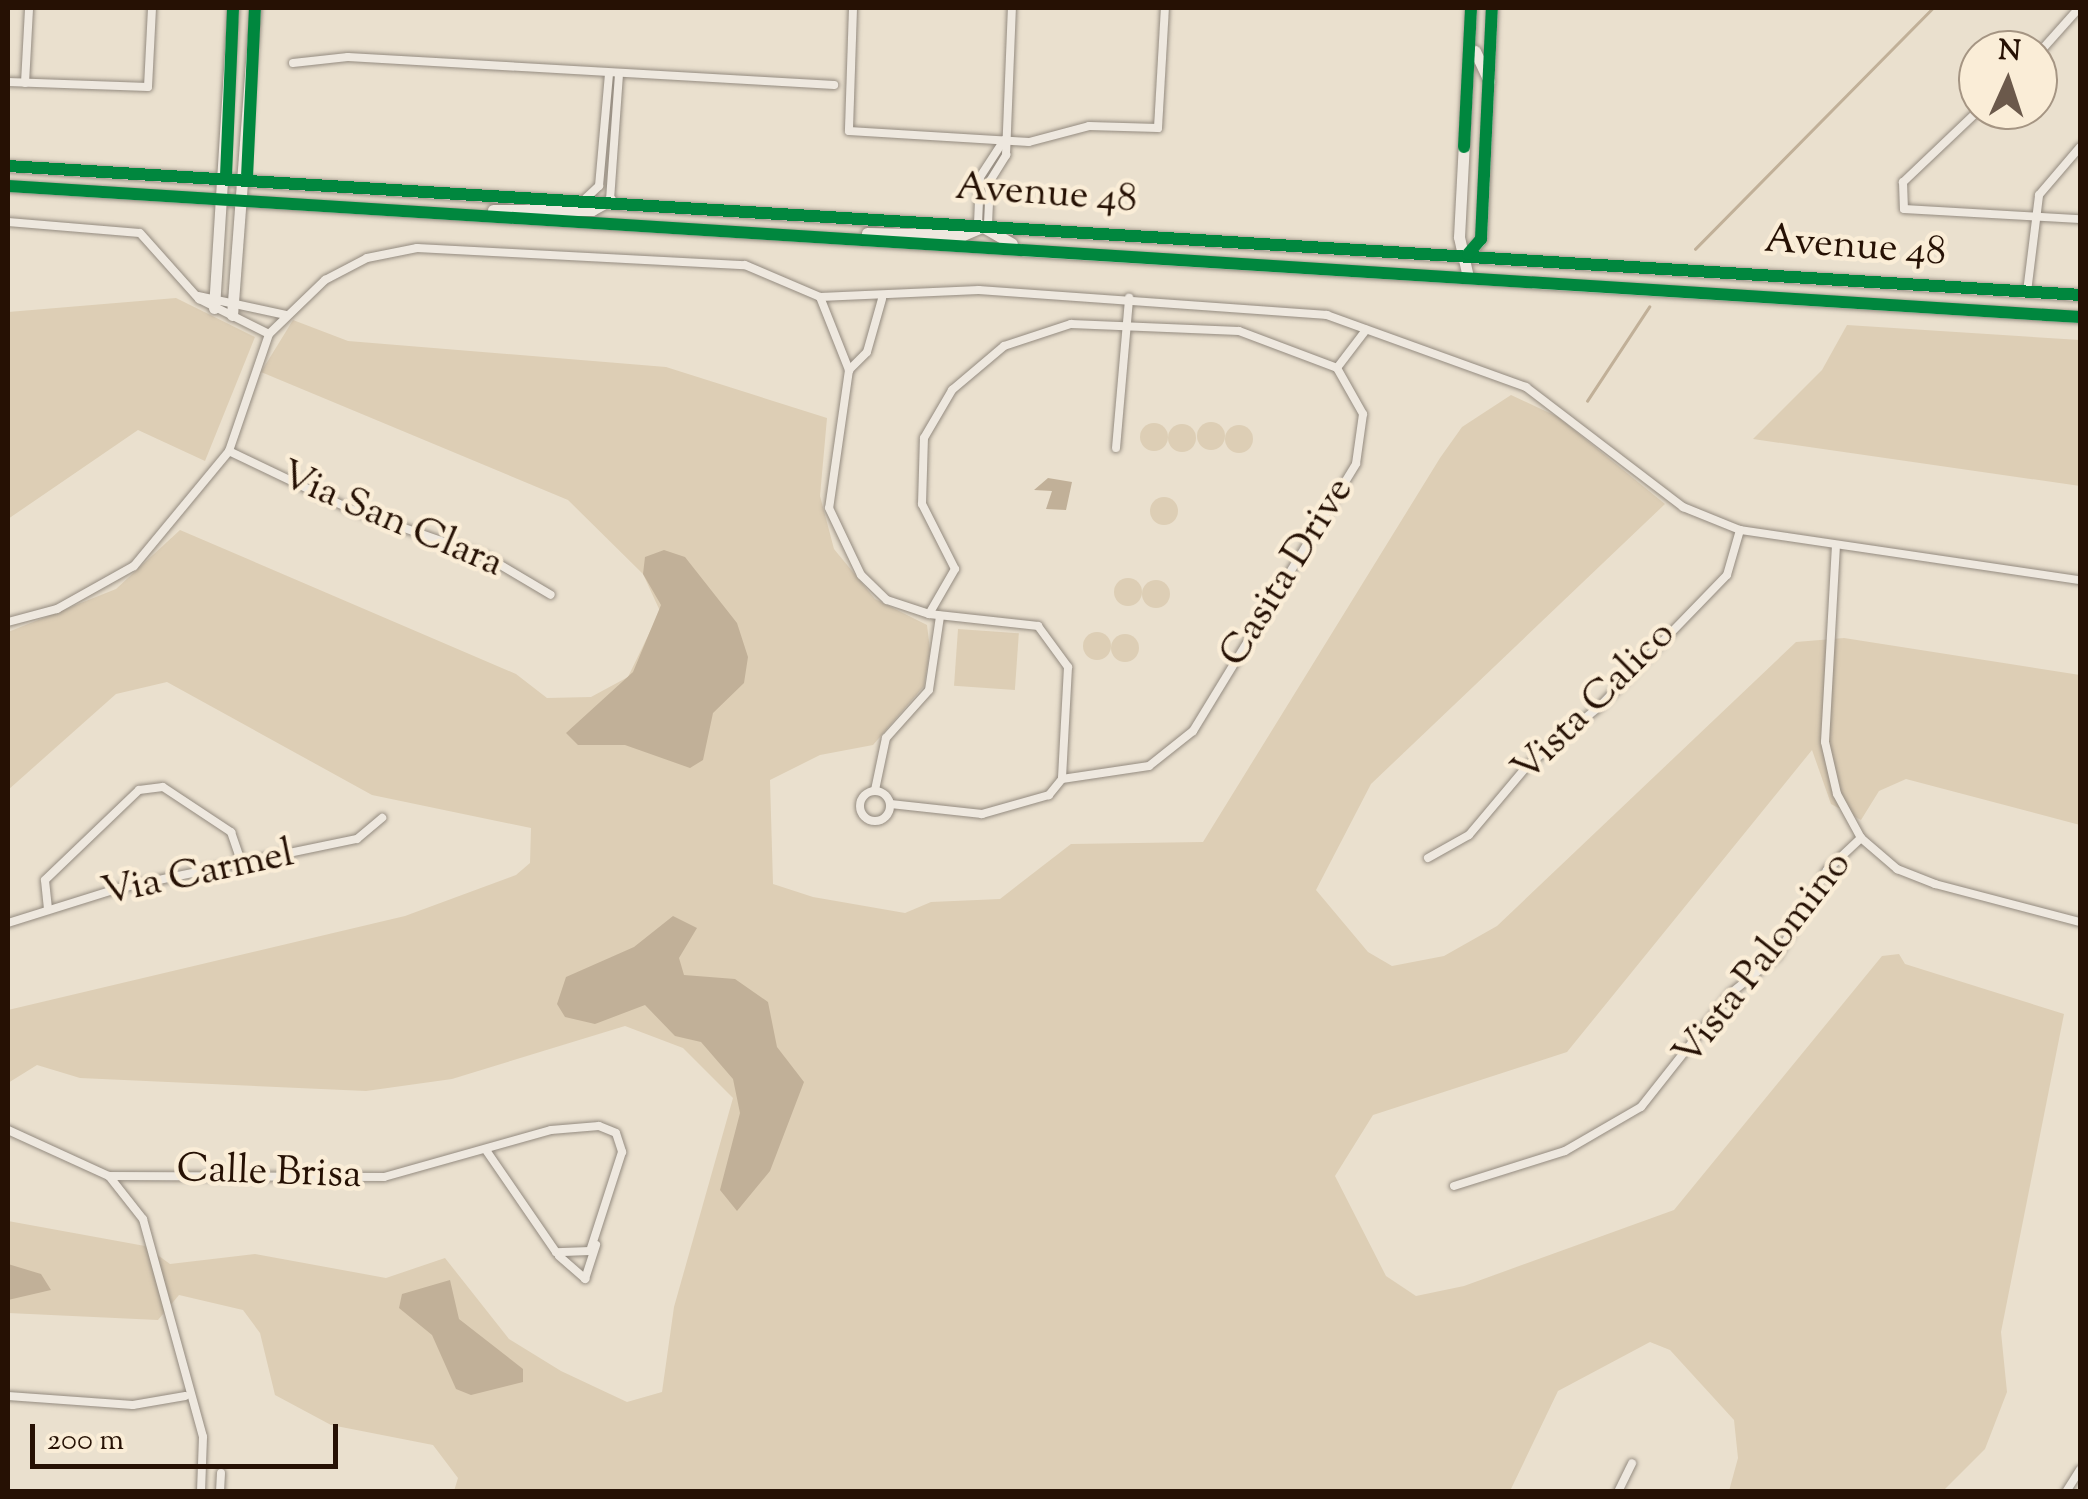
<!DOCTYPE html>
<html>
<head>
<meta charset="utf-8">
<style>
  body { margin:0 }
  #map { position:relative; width:2088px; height:1499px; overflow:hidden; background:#eae0ce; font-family:"Sorts Mill Goudy",serif }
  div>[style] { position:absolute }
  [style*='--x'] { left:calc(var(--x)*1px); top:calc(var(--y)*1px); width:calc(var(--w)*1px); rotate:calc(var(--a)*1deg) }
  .green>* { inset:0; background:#ddceb5; transform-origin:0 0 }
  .round { border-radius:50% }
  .water>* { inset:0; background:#c1b098 }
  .stream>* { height:2.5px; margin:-1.25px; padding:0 1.25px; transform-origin:1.25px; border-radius:1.25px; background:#c1b098 }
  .roads { filter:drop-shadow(0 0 2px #948b80) drop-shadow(0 0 2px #948b80) }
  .street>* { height:8px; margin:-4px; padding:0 4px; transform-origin:4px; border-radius:4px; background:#eee8df }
  .street>.ring { margin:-4px; padding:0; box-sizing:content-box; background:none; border:8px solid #eee8df; border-radius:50% }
  .secondary>* { height:11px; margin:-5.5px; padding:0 5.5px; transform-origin:5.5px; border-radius:5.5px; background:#eee8df }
  .cycleway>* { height:12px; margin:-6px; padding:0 6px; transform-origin:6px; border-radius:6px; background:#00873e }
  span { translate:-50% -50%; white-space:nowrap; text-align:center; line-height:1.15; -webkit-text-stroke:9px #faedd7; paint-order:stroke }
  .street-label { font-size:40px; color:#261104 }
  .frame { position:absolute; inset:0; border:10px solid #261104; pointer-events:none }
  .north { position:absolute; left:1958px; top:30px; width:100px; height:100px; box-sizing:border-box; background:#faedd7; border:2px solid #a59583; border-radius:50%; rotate:3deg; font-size:28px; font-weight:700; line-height:40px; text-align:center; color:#261104 }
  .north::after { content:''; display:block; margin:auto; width:35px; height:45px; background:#6b594b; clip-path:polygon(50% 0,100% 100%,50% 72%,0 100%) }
  .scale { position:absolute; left:30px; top:1424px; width:308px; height:45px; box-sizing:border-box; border:5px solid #261104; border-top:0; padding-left:12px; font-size:30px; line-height:35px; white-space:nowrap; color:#261104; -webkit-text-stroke:8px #faedd7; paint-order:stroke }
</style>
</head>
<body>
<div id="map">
  <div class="green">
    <div style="clip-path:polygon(176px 298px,255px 337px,205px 461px,138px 430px,8px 519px,8px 312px)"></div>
    <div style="clip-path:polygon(293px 320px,348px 341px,666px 367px,827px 418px,820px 496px,834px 549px,875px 599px,927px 625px,930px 650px,924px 686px,873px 745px,820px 755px,770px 780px,773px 884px,813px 897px,905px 913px,931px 902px,1000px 899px,1071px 844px,1203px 842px,1440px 458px,1462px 427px,1511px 395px,1558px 417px,1665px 504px,1371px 784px,1316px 890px,1368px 952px,1392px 966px,1444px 956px,1497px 926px,1796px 642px,1844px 638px,2080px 675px,2080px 825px,1906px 779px,1879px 791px,1861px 820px,1831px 804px,1812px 750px,1567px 1052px,1373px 1115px,1335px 1176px,1386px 1276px,1416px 1296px,1464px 1286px,1674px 1210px,1882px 956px,1899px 954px,1905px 964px,2064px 1014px,2001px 1332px,2007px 1392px,1985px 1449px,1943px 1491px,1729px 1491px,1738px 1458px,1734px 1420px,1670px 1350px,1650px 1342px,1558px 1391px,1510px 1491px,454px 1491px,458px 1478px,433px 1445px,331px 1425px,275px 1395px,260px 1333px,243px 1310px,179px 1295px,158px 1320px,8px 1313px,8px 1221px,145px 1246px,170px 1264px,255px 1254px,386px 1278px,445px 1258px,509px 1339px,561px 1371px,627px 1402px,662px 1392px,674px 1307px,733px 1098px,683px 1048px,625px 1026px,452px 1079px,366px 1091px,80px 1078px,37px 1065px,8px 1083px,8px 1010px,405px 916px,516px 875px,530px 863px,531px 828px,372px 795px,167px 682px,116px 694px,8px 790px,8px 632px,116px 589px,180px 530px,516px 674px,547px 698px,591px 697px,628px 677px,660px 611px,643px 574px,568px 500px,261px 372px)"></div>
    <div style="clip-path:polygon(1847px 325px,2080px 340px,2080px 486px,1753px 439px,1822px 370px)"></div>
    <div class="round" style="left:1197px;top:422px;width:28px;height:28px"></div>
    <div class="round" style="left:1140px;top:423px;width:28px;height:28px"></div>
    <div class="round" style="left:1168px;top:424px;width:28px;height:28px"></div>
    <div class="round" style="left:1225px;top:425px;width:28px;height:28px"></div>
    <div class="round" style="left:1150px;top:497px;width:28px;height:28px"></div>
    <div class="round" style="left:1114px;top:578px;width:28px;height:28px"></div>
    <div class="round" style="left:1142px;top:580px;width:28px;height:28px"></div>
    <div style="left:958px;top:629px;width:61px;height:57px;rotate:4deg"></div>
    <div class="round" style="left:1083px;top:632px;width:28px;height:28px"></div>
    <div class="round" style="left:1111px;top:634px;width:28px;height:28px"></div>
  </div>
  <div class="water">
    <div style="clip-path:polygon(1048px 478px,1072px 482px,1066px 510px,1046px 509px,1052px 491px,1034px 490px)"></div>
    <div style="clip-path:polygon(664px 550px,685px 557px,737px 623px,748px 657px,744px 683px,713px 713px,703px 760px,690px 768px,625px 745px,578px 745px,566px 733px,633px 672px,661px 605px,643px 574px,645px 557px)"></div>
    <div style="clip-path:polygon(673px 916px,697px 928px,679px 958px,684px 975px,735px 979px,768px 1002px,777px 1047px,804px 1082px,770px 1171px,737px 1211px,720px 1190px,740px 1113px,733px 1079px,701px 1042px,675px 1036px,645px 1005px,595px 1024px,565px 1017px,557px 1004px,566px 977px,634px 947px)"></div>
    <div style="clip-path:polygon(8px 1264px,41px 1274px,51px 1290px,8px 1300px)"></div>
    <div style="clip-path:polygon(450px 1280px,459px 1319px,523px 1369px,523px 1382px,471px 1395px,456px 1389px,432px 1335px,399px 1308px,402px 1294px)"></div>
  </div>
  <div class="stream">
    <div style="--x:1695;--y:249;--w:339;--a:-45.4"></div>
    <div style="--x:1587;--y:401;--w:113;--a:-56.6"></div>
  </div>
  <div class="roads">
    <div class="street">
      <div style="--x:853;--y:8;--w:123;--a:91.9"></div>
      <div style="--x:849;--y:131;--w:180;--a:3.5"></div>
      <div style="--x:1029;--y:142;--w:62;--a:-14.9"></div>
      <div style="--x:1089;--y:126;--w:69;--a:1.7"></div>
      <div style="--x:1158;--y:128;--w:120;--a:-86.7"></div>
      <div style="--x:2038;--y:54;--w:62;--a:-48.3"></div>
      <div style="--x:293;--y:63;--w:55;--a:-6.2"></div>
      <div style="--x:348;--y:57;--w:487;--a:3.3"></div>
      <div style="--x:8;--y:82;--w:140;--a:2"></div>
      <div style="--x:148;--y:87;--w:79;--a:-87.1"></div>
      <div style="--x:25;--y:83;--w:75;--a:-86.9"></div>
      <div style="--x:1979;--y:110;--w:105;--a:136.5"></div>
      <div style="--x:1903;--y:182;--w:27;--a:88"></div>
      <div style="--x:1904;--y:209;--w:176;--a:3.3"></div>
      <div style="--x:586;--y:198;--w:18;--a:-43"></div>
      <div style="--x:599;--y:186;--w:112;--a:-84.9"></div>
      <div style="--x:610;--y:200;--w:126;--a:-85.9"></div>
      <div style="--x:8;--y:222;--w:132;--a:4.8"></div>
      <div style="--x:140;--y:233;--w:89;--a:48.2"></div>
      <div style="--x:199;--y:299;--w:78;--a:26.6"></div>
      <div style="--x:978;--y:224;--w:47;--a:-87.6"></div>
      <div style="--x:980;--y:177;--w:44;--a:-57"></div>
      <div style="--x:988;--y:224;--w:43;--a:-87.3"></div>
      <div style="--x:990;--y:181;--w:31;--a:-58"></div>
      <div style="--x:1006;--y:155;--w:147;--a:-87.7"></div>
      <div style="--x:2027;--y:292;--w:98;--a:-82.9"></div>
      <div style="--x:2039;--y:195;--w:63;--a:-49.5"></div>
      <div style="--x:198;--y:296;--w:90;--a:12.2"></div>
      <div style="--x:820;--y:297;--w:79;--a:68.3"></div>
      <div style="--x:849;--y:370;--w:139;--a:98.2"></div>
      <div style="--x:829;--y:508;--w:74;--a:64.5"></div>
      <div style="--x:861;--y:575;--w:36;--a:44"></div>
      <div style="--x:887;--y:600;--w:44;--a:18.4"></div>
      <div style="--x:929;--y:614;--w:110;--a:6.3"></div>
      <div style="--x:1038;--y:626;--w:51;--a:53.8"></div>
      <div style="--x:1068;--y:667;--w:112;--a:93.1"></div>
      <div style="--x:1062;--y:779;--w:21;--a:129"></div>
      <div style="--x:1049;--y:795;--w:70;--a:164.2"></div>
      <div style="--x:982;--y:814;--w:92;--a:-173.7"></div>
      <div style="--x:1337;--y:368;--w:48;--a:-52.7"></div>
      <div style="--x:849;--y:370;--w:25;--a:-45"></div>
      <div style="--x:867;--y:352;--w:55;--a:-74.2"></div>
      <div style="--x:1116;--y:448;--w:151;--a:-85"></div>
      <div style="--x:229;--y:451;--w:134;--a:25.6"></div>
      <div style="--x:350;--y:509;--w:145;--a:19.3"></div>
      <div style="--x:487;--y:557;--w:74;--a:30.7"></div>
      <div style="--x:1836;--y:545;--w:197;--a:93.2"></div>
      <div style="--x:1825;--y:742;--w:53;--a:77"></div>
      <div style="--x:1837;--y:794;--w:50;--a:61.4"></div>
      <div style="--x:1861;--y:838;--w:48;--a:40.7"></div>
      <div style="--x:1897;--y:869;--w:41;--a:21.5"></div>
      <div style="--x:1935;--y:884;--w:150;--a:14.7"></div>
      <div style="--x:929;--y:614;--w:52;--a:-60"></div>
      <div style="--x:955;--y:569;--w:73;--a:-116.9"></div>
      <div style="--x:922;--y:504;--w:66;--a:-88.3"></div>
      <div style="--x:924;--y:438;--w:56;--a:-59.7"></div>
      <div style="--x:952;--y:390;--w:68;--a:-40.2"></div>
      <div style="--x:1004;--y:346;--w:71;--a:-18.2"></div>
      <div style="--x:1071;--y:324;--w:168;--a:2.4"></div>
      <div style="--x:1239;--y:331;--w:105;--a:20.7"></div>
      <div style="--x:1337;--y:368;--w:53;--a:60.5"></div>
      <div style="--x:1363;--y:414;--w:50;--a:98"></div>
      <div style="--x:1356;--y:464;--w:313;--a:121.4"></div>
      <div style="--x:1193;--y:731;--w:56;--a:141.5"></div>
      <div style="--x:1149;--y:766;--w:88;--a:171.5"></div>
      <div style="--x:8;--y:622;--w:51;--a:-14.9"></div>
      <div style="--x:57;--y:609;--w:88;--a:-29.2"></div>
      <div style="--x:134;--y:566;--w:149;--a:-50.4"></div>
      <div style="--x:229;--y:451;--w:124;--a:-71.1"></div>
      <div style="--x:269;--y:334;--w:78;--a:-44"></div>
      <div style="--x:325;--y:280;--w:47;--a:-27.6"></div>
      <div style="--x:367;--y:258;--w:51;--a:-11.3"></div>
      <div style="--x:417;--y:248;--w:328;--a:3"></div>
      <div style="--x:745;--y:265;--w:82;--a:23.1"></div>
      <div style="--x:820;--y:297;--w:159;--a:-2.5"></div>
      <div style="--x:979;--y:290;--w:349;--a:4.1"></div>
      <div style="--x:1327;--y:315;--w:212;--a:19.9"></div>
      <div style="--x:1526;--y:387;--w:198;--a:37.4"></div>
      <div style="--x:1683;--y:507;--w:61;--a:22"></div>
      <div style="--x:1740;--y:530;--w:344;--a:8.4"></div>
      <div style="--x:875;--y:790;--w:53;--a:-78.1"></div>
      <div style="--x:886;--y:738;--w:64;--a:-48.1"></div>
      <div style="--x:929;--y:690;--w:75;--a:-81.5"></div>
      <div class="ring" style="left:860px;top:791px;width:22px;height:22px"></div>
      <div style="--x:1428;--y:858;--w:47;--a:-29.3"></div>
      <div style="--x:1469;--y:835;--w:92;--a:-49.9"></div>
      <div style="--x:1528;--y:765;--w:94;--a:-39.4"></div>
      <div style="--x:1601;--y:705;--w:181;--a:-45.9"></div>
      <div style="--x:1727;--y:575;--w:47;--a:-73.9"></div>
      <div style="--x:48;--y:909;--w:29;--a:-96"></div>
      <div style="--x:45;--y:880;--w:130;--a:-43.8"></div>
      <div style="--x:139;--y:790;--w:24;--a:-7"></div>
      <div style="--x:163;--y:787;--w:82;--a:33.5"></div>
      <div style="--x:231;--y:832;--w:37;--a:71"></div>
      <div style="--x:8;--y:923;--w:117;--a:-17.4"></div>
      <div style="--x:120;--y:888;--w:242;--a:-11.7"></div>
      <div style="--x:357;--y:839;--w:33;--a:-40"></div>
      <div style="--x:8;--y:1130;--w:111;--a:24.5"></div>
      <div style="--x:109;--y:1176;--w:55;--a:51.7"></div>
      <div style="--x:143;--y:1219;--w:226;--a:74.6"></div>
      <div style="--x:203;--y:1437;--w:55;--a:92.1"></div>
      <div style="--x:109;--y:1176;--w:275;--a:0.2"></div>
      <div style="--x:384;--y:1177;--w:173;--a:-15.7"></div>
      <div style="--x:551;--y:1130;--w:48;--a:-4.8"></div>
      <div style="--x:599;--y:1126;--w:18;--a:22"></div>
      <div style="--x:616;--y:1133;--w:20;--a:72"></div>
      <div style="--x:622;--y:1152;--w:104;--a:107.9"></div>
      <div style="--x:590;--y:1251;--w:34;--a:178"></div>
      <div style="--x:556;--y:1252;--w:124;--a:-124.5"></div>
      <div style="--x:1454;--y:1186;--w:116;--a:-17.5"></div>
      <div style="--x:1565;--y:1151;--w:88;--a:-30.1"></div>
      <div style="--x:1641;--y:1107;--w:145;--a:-51.7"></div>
      <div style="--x:1731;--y:993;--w:59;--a:-38.8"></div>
      <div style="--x:1777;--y:956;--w:99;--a:-59.8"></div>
      <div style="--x:1827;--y:870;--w:47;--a:-43.3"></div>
      <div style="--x:559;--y:1256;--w:35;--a:41"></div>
      <div style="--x:585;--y:1279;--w:36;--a:-72"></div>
      <div style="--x:8;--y:1396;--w:125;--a:4.1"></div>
      <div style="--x:133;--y:1405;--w:53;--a:-9.8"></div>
      <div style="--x:220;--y:1492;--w:19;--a:-87"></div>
      <div style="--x:1618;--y:1492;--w:32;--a:-64"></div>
      <div style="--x:2066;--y:1492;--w:26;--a:-58"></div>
    </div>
    <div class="secondary">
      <div style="--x:1475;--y:51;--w:33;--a:65"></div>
      <div style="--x:8;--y:166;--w:2076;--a:3.56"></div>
      <div style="--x:8;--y:186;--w:2076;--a:3.62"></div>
      <div style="--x:493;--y:210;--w:99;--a:0"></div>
      <div style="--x:592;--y:210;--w:21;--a:-29"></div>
      <div style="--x:978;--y:224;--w:39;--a:30"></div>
      <div style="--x:867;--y:233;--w:96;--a:1.2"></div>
      <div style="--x:963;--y:235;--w:25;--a:-23"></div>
      <div style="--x:1468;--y:254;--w:20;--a:-49"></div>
      <div style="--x:1481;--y:239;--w:231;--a:-87.3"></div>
      <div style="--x:1468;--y:277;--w:41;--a:-102.7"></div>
      <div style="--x:1459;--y:237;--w:229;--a:-87"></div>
      <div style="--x:214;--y:308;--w:301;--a:-86.4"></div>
      <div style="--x:232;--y:315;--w:308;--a:-85.7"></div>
    </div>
  </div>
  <div class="cycleway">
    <div style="--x:1464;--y:147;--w:139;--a:-87.1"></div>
    <div style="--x:8;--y:166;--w:2076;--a:3.56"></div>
    <div style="--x:226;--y:176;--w:168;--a:-87.6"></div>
    <div style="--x:247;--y:177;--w:169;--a:-87.3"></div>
    <div style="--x:8;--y:186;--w:2076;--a:3.62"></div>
    <div style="--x:1468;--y:254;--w:20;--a:-49"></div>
    <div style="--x:1481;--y:239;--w:231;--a:-87.3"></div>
  </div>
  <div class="street-label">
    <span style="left:1046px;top:195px;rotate:4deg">Avenue 48</span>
    <span style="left:1855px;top:248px;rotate:4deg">Avenue 48</span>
    <span style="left:391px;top:521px;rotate:23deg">Via San Clara</span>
    <span style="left:1288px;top:573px;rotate:-58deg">Casita Drive</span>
    <span style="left:1595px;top:703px;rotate:-45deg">Vista Calico</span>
    <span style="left:198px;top:875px;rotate:-12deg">Via Carmel</span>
    <span style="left:1764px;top:960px;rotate:-52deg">Vista Palomino</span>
    <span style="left:269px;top:1174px;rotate:2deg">Calle Brisa</span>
  </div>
  <div class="frame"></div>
  <div class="north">N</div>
  <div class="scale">200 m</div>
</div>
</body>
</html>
